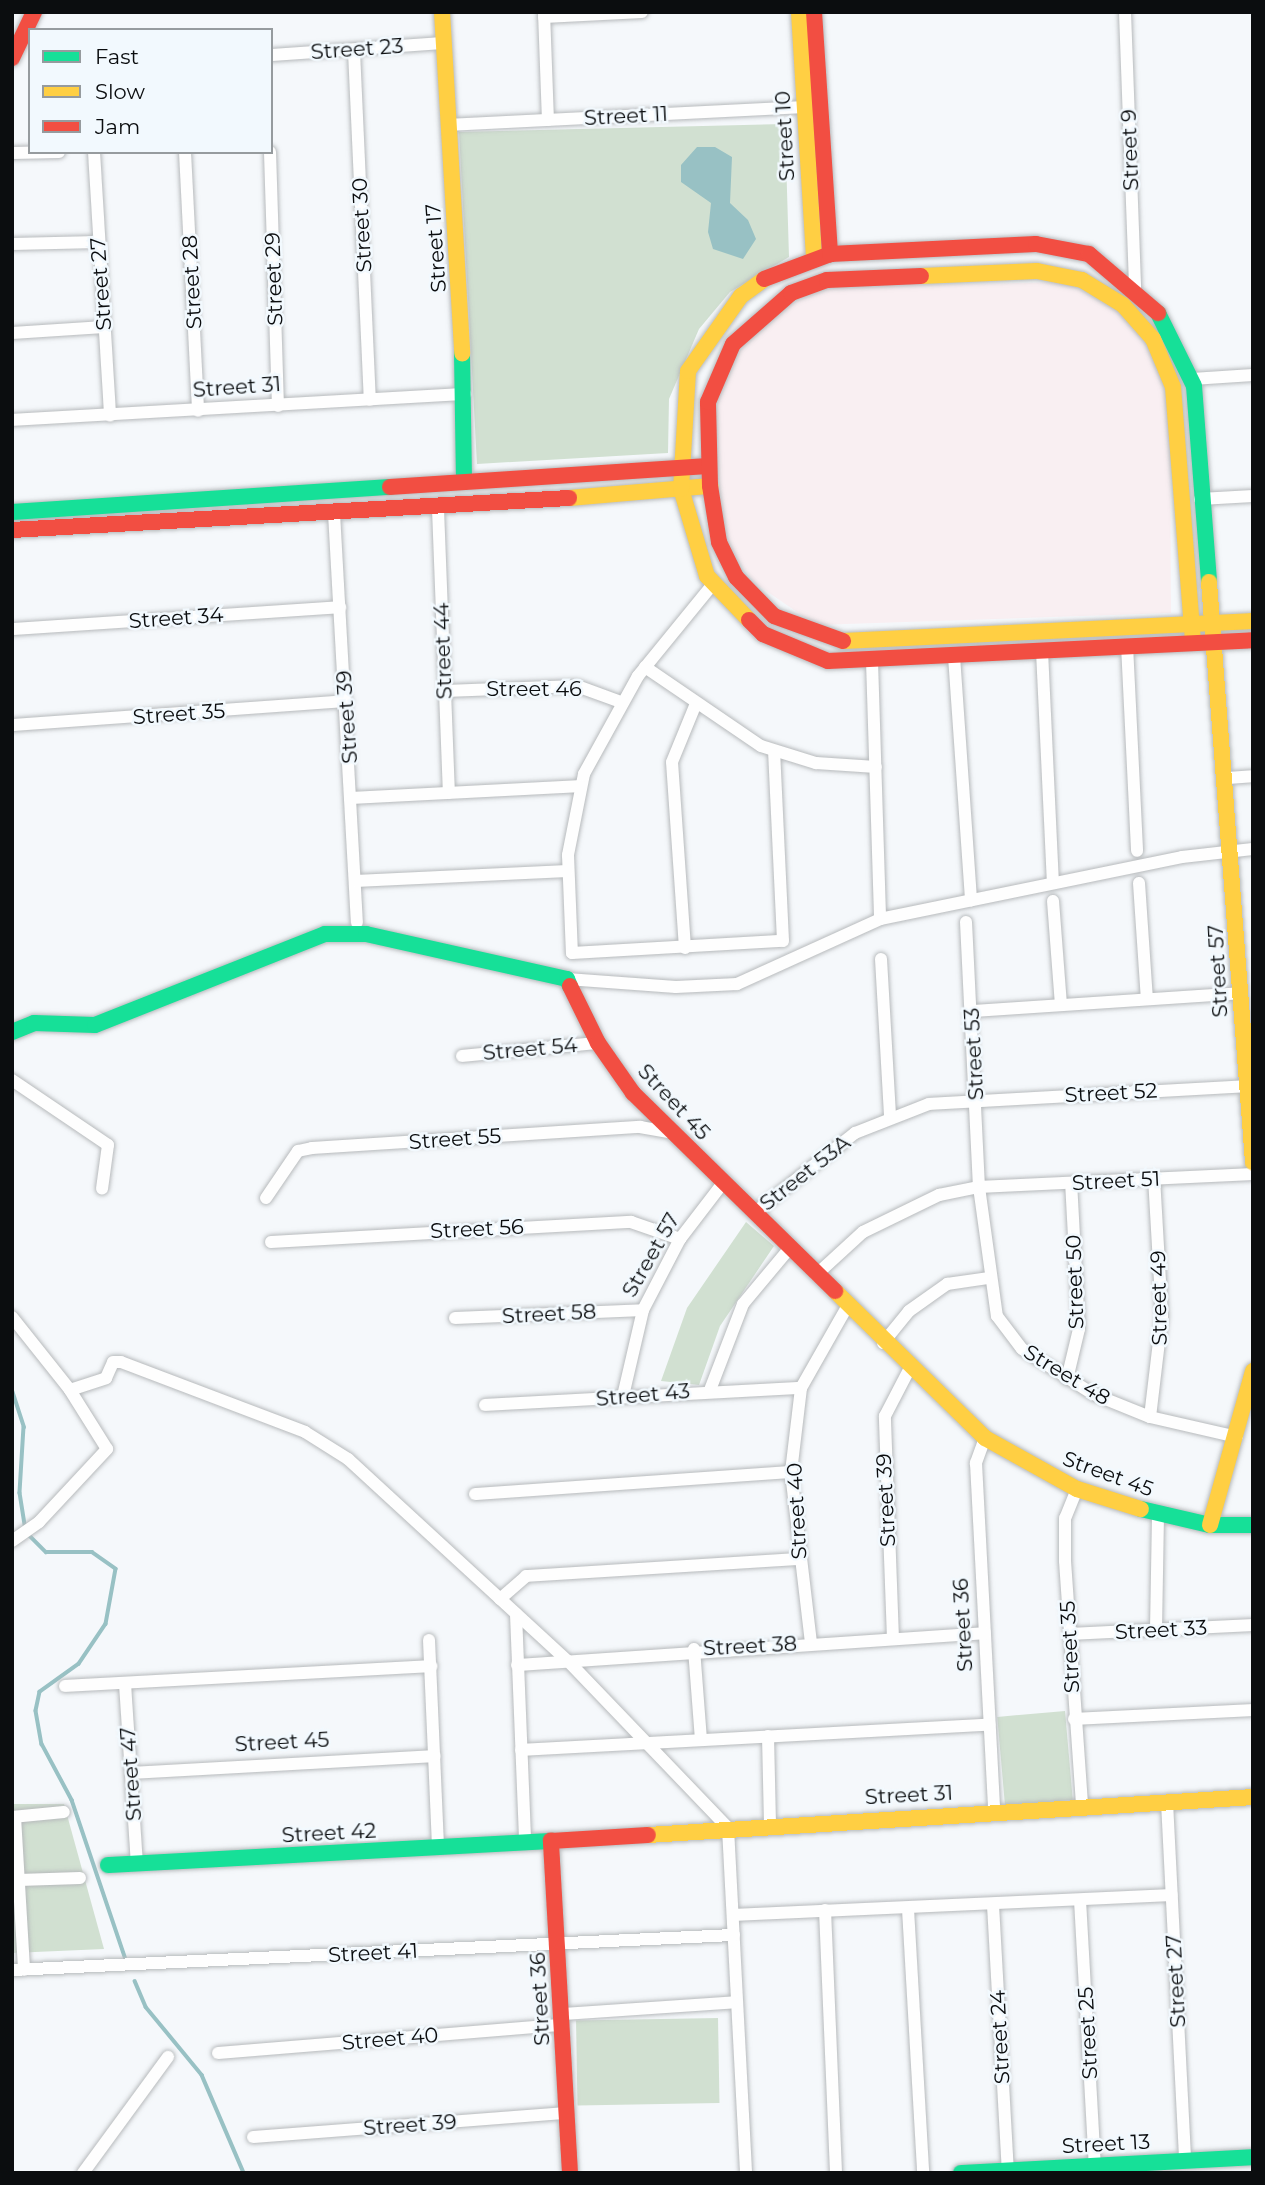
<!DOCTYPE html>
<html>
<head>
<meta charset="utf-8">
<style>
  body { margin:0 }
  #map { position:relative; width:1265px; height:2185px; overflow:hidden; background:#f5f8fb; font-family:Montserrat,sans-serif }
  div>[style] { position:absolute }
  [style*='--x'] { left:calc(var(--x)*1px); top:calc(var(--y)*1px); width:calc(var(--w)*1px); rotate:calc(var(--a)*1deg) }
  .commercial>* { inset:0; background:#f9eff2 }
  .green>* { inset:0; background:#d1e0d1; transform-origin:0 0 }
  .water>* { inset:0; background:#98c1c4 }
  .stream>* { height:3.5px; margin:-1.75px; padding:0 1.75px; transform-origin:1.75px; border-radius:1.75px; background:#98c1c4 }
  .roads { filter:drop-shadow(0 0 2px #b7babc) drop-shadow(0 0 2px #b7babc) }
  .street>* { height:12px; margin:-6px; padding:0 6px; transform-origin:6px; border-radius:6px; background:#fefefe }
  .fast>* { height:16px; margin:-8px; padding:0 8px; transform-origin:8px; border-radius:8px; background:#16e098 }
  .slow>* { height:16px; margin:-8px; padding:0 8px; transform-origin:8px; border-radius:8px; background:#ffcf43 }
  .jam>* { height:16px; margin:-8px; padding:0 8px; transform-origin:8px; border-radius:8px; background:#f24e42 }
  span { translate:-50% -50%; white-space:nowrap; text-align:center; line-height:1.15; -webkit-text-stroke:5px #f2f9fe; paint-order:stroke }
  .street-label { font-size:21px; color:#0b0d0f }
  .frame { position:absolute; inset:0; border:14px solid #0b0d0f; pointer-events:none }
  .legend { position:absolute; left:28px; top:28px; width:245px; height:126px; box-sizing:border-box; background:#f2f9fe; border:2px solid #969b9e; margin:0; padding:9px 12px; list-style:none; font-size:21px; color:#0b0d0f }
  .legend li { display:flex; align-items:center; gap:14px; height:35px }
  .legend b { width:35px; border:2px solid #969b9e }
</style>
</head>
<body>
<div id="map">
  <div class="commercial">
    <div style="clip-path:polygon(1066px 282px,1127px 316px,1159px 362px,1170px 399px,1171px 613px,816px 625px,756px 584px,724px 543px,713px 485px,714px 425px,718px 379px,770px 313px,831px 287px)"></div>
  </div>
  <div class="green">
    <div style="clip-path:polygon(785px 124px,789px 257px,730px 292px,699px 329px,669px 399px,668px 453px,477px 464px,459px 132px)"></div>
    <div style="clip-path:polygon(746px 1222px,774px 1246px,720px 1326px,699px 1385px,661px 1381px,687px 1308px)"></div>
    <div style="left:1065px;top:1711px;width:89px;height:68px;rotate:85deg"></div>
    <div style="clip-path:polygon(12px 1804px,64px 1804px,104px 1949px,12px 1953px)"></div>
    <div style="left:718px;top:2018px;width:85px;height:142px;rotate:89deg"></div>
  </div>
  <div class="water">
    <div style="clip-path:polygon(697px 147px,715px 147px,732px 157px,730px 203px,748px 220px,756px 239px,743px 259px,713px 249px,708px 232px,711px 203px,681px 182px,681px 165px)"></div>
  </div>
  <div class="stream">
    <div style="--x:12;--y:1389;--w:40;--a:72"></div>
    <div style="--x:24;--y:1427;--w:66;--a:93.5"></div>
    <div style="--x:20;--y:1493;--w:33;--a:81"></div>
    <div style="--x:27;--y:1533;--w:27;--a:45"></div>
    <div style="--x:46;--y:1552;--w:46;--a:0"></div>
    <div style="--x:92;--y:1552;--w:29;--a:35"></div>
    <div style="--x:116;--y:1569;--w:56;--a:100.3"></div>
    <div style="--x:106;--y:1624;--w:48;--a:124"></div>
    <div style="--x:79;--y:1664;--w:48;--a:144.3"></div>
    <div style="--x:40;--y:1692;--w:19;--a:102"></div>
    <div style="--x:36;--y:1711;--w:34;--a:80"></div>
    <div style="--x:42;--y:1744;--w:64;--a:61.8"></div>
    <div style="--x:72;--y:1800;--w:166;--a:71.3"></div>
    <div style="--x:135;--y:1981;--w:28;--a:67"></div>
    <div style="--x:146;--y:2007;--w:88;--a:50.5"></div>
    <div style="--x:202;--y:2075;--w:107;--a:66.8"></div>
  </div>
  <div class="roads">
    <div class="street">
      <div style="--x:544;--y:12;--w:108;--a:87.9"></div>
      <div style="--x:1125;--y:12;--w:275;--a:87.9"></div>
      <div style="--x:544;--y:17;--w:98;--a:-2.9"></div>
      <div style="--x:354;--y:51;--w:349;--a:87.4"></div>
      <div style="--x:271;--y:55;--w:173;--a:-4"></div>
      <div style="--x:448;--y:125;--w:356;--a:-2.9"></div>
      <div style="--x:94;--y:152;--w:264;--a:86.5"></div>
      <div style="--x:185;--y:152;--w:259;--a:87.1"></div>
      <div style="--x:270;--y:152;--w:254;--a:88.2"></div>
      <div style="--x:12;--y:153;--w:47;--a:-1.2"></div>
      <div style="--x:12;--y:244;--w:86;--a:-1.3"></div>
      <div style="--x:12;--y:333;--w:92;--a:-3.7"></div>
      <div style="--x:1192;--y:379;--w:61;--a:-3.8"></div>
      <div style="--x:12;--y:420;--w:454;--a:-3.3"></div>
      <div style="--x:1200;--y:499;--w:53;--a:-3.2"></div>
      <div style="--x:438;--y:509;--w:284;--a:87.8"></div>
      <div style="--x:334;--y:513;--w:410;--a:86.8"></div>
      <div style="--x:713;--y:584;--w:119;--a:129.2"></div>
      <div style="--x:638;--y:676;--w:112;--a:118.9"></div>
      <div style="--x:584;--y:774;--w:83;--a:101.2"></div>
      <div style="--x:568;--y:855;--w:98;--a:87.7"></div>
      <div style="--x:572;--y:953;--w:211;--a:-3.3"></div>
      <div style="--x:783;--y:941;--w:190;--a:-92.7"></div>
      <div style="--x:12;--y:629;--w:329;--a:-3.8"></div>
      <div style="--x:1127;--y:645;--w:206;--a:87.2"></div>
      <div style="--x:1042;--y:651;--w:232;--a:87.3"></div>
      <div style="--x:954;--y:656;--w:245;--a:86"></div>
      <div style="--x:872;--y:661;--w:258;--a:88.2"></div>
      <div style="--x:645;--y:667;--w:140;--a:34.3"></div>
      <div style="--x:761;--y:746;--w:58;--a:17.2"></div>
      <div style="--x:816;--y:763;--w:60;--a:3.8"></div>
      <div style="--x:445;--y:691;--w:132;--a:-2.2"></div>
      <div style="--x:577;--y:686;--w:47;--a:20"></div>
      <div style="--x:12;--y:725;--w:335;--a:-4.1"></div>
      <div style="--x:1227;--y:778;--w:26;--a:-4"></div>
      <div style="--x:352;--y:798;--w:229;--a:-3"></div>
      <div style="--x:356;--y:881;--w:211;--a:-2.7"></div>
      <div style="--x:1139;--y:883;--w:116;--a:86.1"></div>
      <div style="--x:1053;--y:901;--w:104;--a:85.6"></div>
      <div style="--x:966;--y:922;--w:265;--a:87.2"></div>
      <div style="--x:979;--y:1187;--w:130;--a:82.1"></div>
      <div style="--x:997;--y:1316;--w:41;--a:52.9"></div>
      <div style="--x:1022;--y:1349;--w:84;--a:32.4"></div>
      <div style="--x:1093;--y:1394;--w:61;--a:22"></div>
      <div style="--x:1150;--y:1417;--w:89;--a:12.9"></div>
      <div style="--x:685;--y:948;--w:186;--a:-94"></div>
      <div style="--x:672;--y:762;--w:61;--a:-67.7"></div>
      <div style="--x:881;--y:959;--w:156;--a:86.7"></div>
      <div style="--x:567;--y:979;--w:109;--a:4.2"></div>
      <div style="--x:676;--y:987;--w:61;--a:-2.8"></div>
      <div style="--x:737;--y:984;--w:157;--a:-24.4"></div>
      <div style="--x:880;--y:919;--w:308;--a:-11.6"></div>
      <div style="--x:1182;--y:857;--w:71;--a:-6.4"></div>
      <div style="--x:972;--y:1011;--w:270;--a:-3.8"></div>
      <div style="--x:462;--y:1056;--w:137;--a:-5.5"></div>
      <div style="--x:12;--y:1080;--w:116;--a:34.1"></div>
      <div style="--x:108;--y:1145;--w:44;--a:97.8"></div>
      <div style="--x:266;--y:1198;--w:57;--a:-55.8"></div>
      <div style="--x:298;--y:1151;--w:14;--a:-12"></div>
      <div style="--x:312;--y:1148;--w:329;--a:-3.7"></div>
      <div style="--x:640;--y:1127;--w:29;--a:10"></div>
      <div style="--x:754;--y:1213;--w:129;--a:-38.4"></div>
      <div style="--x:855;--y:1133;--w:79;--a:-21.4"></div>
      <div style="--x:929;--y:1104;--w:324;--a:-3.2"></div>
      <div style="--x:271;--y:1242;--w:361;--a:-3.2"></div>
      <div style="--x:631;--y:1222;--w:52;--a:19.1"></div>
      <div style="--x:816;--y:1275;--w:64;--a:-42.5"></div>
      <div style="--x:863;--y:1232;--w:85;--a:-26"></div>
      <div style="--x:939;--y:1195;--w:41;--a:-11.3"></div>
      <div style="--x:979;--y:1187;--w:274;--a:-2.7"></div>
      <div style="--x:12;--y:1317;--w:93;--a:51.5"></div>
      <div style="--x:70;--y:1390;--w:38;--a:-18"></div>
      <div style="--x:106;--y:1378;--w:17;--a:-66"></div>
      <div style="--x:113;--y:1362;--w:8;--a:0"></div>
      <div style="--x:121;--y:1362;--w:197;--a:20.8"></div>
      <div style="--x:305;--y:1432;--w:51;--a:32.1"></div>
      <div style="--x:348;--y:1459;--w:299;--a:42.6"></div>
      <div style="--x:568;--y:1661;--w:231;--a:46.2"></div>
      <div style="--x:728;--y:1828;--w:345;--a:87"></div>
      <div style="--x:455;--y:1318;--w:188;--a:-2.4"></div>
      <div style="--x:883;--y:1343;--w:41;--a:-50.9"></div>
      <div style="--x:909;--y:1311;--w:47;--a:-35.4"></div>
      <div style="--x:947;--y:1284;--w:41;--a:-8.3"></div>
      <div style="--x:1067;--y:1379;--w:51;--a:-76.5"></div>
      <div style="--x:1079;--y:1329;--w:146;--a:-93.1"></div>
      <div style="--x:710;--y:1390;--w:92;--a:-69"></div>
      <div style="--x:743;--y:1304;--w:72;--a:-50.1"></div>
      <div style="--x:623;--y:1396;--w:88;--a:-76.9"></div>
      <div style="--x:643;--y:1310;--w:80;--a:-62.5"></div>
      <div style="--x:680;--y:1239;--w:71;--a:-52.5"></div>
      <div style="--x:485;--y:1405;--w:316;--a:-3.1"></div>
      <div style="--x:1150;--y:1417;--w:102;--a:-83.2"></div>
      <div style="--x:1162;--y:1316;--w:138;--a:-93.3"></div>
      <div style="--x:985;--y:1438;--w:27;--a:110"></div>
      <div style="--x:976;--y:1463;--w:348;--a:87"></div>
      <div style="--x:1077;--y:1489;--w:31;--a:112"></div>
      <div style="--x:1065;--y:1518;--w:43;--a:90"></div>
      <div style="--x:1065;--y:1561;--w:246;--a:86"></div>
      <div style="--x:475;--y:1494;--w:317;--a:-4"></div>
      <div style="--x:12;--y:1541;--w:33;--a:-35"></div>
      <div style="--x:39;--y:1522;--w:100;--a:-47"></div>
      <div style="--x:107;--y:1449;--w:70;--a:-122.1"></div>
      <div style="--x:500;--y:1599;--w:35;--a:-41"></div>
      <div style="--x:526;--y:1576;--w:274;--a:-3.6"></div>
      <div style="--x:516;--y:1614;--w:229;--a:87.7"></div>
      <div style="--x:1156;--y:1630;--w:116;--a:-89"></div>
      <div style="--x:1070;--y:1634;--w:183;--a:-2.8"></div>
      <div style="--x:893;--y:1639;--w:223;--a:-92.1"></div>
      <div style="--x:885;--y:1416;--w:54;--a:-62.5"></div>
      <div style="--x:429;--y:1640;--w:207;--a:87.5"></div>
      <div style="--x:811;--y:1643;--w:172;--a:-96.7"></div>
      <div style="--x:791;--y:1472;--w:85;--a:-83.2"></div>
      <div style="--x:801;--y:1388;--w:93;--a:-60.4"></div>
      <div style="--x:694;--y:1649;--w:90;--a:85.6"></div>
      <div style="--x:517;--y:1665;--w:469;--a:-3.9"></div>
      <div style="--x:125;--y:1684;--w:180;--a:86.2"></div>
      <div style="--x:65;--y:1686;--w:367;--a:-3.1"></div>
      <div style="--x:1074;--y:1719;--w:179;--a:-2.9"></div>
      <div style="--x:768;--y:1736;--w:87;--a:88.7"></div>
      <div style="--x:521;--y:1750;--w:469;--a:-3.1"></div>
      <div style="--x:132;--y:1773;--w:303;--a:-3.2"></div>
      <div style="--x:1167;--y:1802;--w:359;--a:87.1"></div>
      <div style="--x:12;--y:1817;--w:52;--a:-5.5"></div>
      <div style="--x:15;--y:1817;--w:153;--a:86.6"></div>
      <div style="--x:19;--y:1880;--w:61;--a:-1.9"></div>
      <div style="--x:1080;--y:1900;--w:265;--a:86.8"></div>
      <div style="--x:993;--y:1905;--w:265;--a:86.8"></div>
      <div style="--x:908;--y:1909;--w:264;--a:86.7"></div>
      <div style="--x:825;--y:1910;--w:263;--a:87.6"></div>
      <div style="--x:733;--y:1915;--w:439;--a:-2.6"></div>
      <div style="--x:12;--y:1970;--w:723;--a:-2.78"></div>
      <div style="--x:562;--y:2014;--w:175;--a:-3.9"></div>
      <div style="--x:218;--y:2053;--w:345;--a:-4.7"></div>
      <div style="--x:253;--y:2137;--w:315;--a:-4.4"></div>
      <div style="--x:83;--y:2173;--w:144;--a:-53.8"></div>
    </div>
    <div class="fast">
      <div style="--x:1158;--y:313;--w:81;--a:63.7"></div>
      <div style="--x:1194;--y:386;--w:197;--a:85.6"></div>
      <div style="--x:462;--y:353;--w:129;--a:89.1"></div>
      <div style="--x:12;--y:512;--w:379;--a:-3.8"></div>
      <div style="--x:12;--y:1032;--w:24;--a:-22"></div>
      <div style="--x:34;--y:1023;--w:61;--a:1.9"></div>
      <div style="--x:95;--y:1025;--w:247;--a:-21.6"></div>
      <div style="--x:325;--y:934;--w:41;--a:0"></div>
      <div style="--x:366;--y:934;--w:206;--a:12.6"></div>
      <div style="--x:567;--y:979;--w:8;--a:67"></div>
      <div style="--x:1141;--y:1509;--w:71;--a:13.1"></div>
      <div style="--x:1210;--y:1525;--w:43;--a:0"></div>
      <div style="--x:108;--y:1865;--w:444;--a:-3.1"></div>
      <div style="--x:961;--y:2173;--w:292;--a:-3.1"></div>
    </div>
    <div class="slow">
      <div style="--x:442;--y:12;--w:342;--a:86.6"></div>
      <div style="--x:799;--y:12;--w:245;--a:86.5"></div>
      <div style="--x:921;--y:276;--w:116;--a:-2.5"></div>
      <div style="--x:1037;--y:271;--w:46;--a:11.3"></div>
      <div style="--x:1082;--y:280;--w:48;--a:31.4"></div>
      <div style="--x:1123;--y:305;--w:45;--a:48.6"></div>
      <div style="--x:1153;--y:339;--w:52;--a:67.4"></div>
      <div style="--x:1173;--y:387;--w:255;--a:85.5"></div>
      <div style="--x:569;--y:498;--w:142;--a:-4.9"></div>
      <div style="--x:1209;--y:582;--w:582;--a:85.66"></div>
      <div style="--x:749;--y:620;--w:61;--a:-133.7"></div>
      <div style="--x:707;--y:576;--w:91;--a:-106.6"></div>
      <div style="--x:681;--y:489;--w:118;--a:-86.6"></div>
      <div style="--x:688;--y:371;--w:92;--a:-54.8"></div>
      <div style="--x:741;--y:296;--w:29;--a:-36"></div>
      <div style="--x:843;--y:641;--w:410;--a:-2.8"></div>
      <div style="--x:835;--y:1291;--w:210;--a:44.4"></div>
      <div style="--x:985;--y:1438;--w:105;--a:29"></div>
      <div style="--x:1077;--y:1489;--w:67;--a:17.4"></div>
      <div style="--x:1210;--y:1525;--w:160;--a:-74.4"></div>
      <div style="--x:648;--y:1835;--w:606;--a:-3.59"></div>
    </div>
    <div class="jam">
      <div style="--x:814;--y:12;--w:243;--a:86.2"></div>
      <div style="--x:12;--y:58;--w:51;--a:-64.4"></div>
      <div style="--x:764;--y:279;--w:71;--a:-20.7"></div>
      <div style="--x:830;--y:254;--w:206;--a:-2.8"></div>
      <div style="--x:1036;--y:244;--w:54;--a:10.7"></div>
      <div style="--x:1089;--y:254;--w:91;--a:40.5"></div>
      <div style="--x:390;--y:487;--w:318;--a:-3.8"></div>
      <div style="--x:12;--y:530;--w:558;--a:-3.29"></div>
      <div style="--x:749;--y:620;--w:20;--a:45"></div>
      <div style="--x:763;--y:634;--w:70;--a:22.6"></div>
      <div style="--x:828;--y:661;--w:426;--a:-2.8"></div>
      <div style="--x:843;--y:641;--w:73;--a:-160.1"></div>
      <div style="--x:774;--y:616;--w:54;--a:-134.3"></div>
      <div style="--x:736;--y:577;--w:39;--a:-116"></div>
      <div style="--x:719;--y:542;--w:57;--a:-99.1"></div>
      <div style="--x:710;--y:486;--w:84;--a:-91.4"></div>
      <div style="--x:708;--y:402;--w:63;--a:-66.7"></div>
      <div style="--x:733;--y:344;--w:77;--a:-41.3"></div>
      <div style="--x:791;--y:293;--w:38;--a:-20"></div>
      <div style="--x:827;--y:280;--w:94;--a:-2.4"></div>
      <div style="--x:570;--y:986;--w:64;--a:63.8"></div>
      <div style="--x:598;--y:1043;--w:61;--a:55"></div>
      <div style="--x:633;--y:1093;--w:283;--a:44.4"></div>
      <div style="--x:570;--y:2173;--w:333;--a:-93.3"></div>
      <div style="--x:551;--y:1841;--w:97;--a:-3.5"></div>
    </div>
  </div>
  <div class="street-label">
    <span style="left:357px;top:49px;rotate:-4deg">Street 23</span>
    <span style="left:626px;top:116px;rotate:-3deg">Street 11</span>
    <span style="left:785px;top:136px;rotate:-93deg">Street 10</span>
    <span style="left:1130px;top:150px;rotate:-92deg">Street 9</span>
    <span style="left:362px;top:225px;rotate:-93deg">Street 30</span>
    <span style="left:436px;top:248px;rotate:-94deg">Street 17</span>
    <span style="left:274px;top:279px;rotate:-92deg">Street 29</span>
    <span style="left:192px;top:282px;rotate:-93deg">Street 28</span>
    <span style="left:101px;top:284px;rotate:-94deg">Street 27</span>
    <span style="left:237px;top:387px;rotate:-4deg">Street 31</span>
    <span style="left:176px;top:618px;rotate:-4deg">Street 34</span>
    <span style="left:443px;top:651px;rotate:-92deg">Street 44</span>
    <span style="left:534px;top:689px">Street 46</span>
    <span style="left:179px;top:714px;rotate:-4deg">Street 35</span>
    <span style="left:347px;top:717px;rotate:-94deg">Street 39</span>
    <span style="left:1218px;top:971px;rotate:-93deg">Street 57</span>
    <span style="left:530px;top:1049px;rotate:-5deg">Street 54</span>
    <span style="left:974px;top:1054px;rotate:-93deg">Street 53</span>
    <span style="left:1111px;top:1093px;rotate:-3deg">Street 52</span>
    <span style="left:674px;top:1102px;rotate:47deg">Street 45</span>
    <span style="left:455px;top:1139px;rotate:-4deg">Street 55</span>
    <span style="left:805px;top:1173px;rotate:-38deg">Street 53A</span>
    <span style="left:1116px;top:1181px;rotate:-3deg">Street 51</span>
    <span style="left:477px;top:1229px;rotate:-3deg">Street 56</span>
    <span style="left:651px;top:1255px;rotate:-60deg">Street 57</span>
    <span style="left:1075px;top:1282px;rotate:-92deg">Street 50</span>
    <span style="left:1159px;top:1298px;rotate:-91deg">Street 49</span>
    <span style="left:549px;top:1314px;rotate:-3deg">Street 58</span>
    <span style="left:1067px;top:1375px;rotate:31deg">Street 48</span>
    <span style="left:643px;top:1395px;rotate:-5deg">Street 43</span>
    <span style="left:1108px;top:1474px;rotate:20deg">Street 45</span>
    <span style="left:886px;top:1500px;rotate:-93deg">Street 39</span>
    <span style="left:797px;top:1511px;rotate:-93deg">Street 40</span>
    <span style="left:963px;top:1625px;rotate:-93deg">Street 36</span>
    <span style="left:1161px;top:1630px;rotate:-3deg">Street 33</span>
    <span style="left:750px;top:1646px;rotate:-3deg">Street 38</span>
    <span style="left:1070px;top:1647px;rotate:-93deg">Street 35</span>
    <span style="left:282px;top:1742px;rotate:-3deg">Street 45</span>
    <span style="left:131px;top:1774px;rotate:-94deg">Street 47</span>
    <span style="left:909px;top:1795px;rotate:-3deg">Street 31</span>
    <span style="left:329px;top:1833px;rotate:-3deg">Street 42</span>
    <span style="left:373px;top:1953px;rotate:-3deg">Street 41</span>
    <span style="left:1176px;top:1981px;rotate:-93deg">Street 27</span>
    <span style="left:540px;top:1999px;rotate:-93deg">Street 36</span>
    <span style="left:1088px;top:2033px;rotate:-93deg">Street 25</span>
    <span style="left:1000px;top:2037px;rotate:-93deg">Street 24</span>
    <span style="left:390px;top:2039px;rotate:-5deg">Street 40</span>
    <span style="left:410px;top:2125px;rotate:-4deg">Street 39</span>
    <span style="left:1106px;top:2144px;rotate:-3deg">Street 13</span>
  </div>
  <div class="frame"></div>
  <ul class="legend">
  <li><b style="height:9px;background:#16e098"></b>Fast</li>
  <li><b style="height:9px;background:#ffcf43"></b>Slow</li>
  <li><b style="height:9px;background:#f24e42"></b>Jam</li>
  </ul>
</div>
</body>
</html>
